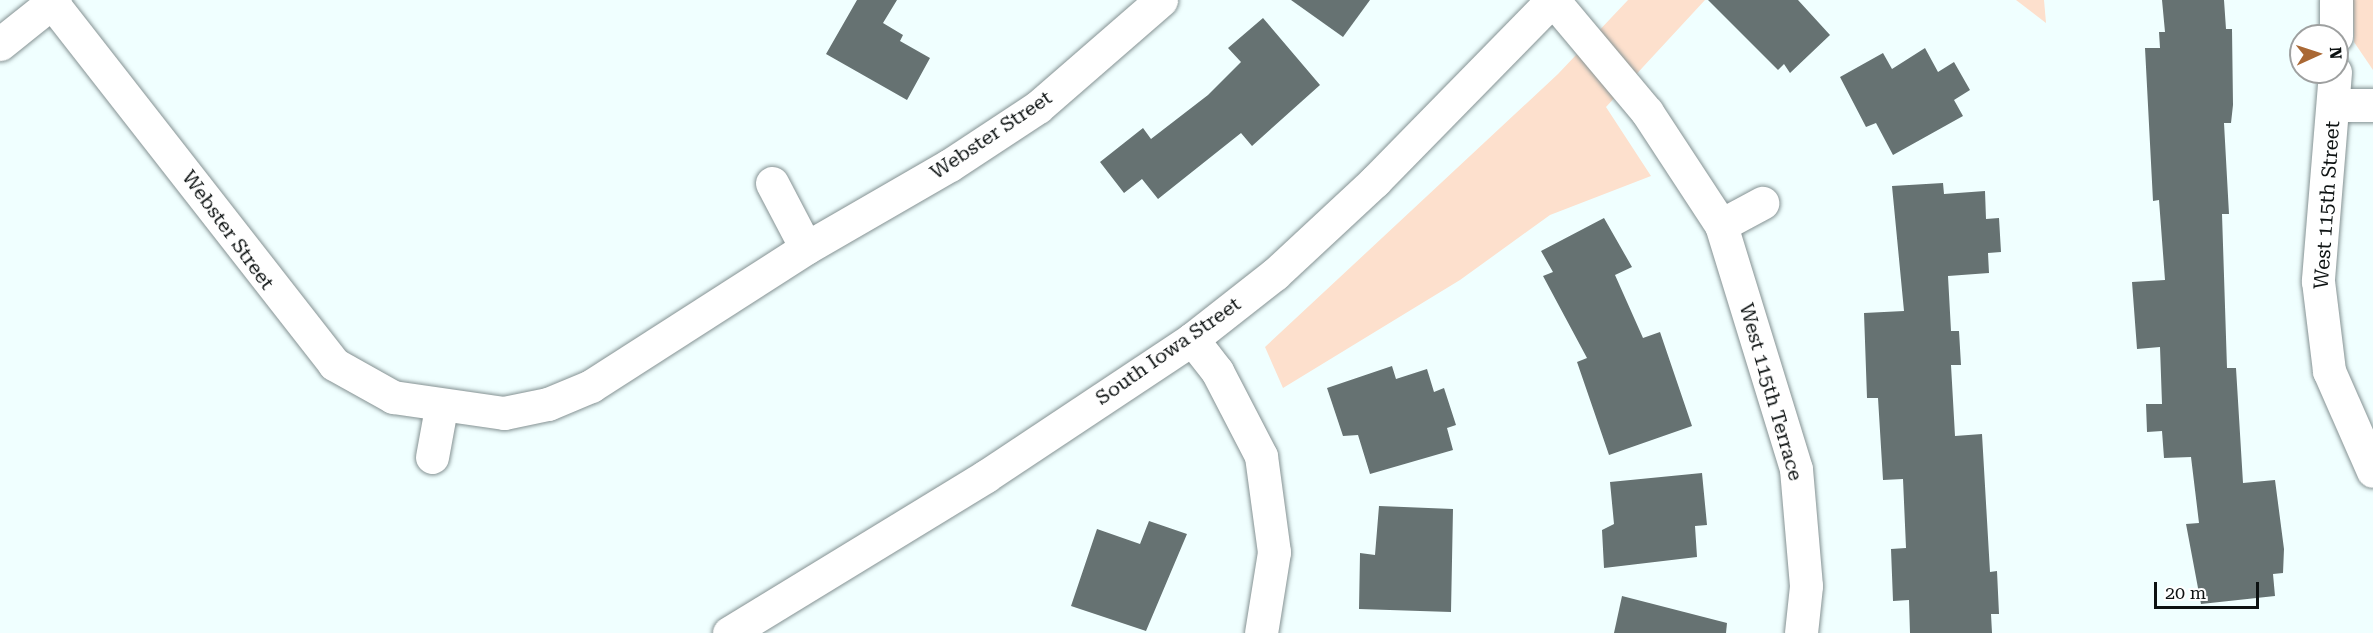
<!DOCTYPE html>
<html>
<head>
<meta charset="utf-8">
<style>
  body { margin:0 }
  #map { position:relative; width:2373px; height:633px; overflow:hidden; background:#f0ffff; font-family:"Roboto Serif",serif }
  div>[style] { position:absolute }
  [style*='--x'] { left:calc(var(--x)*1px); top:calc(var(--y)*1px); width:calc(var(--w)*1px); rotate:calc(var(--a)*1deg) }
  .green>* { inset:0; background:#fde0cd }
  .building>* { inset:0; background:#667272 }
  .roads { filter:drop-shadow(0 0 2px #859293) drop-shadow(0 0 2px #859293) }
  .minor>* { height:33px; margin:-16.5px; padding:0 16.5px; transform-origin:16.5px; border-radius:16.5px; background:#fff }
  span { translate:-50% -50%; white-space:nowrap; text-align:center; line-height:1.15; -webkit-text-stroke:5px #fff; paint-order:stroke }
  .street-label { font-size:20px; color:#0d1212 }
  .north { position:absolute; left:2289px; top:24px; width:60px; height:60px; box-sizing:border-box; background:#fff; border:2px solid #9ea0a0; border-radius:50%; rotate:87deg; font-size:16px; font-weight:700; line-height:24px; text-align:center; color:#0d1212 }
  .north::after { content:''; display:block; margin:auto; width:21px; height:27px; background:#aa6834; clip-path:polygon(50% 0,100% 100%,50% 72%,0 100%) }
  .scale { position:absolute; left:2154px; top:582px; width:105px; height:27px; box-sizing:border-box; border:3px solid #0d1212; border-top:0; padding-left:8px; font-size:18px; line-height:21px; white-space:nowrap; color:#0d1212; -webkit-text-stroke:4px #fff; paint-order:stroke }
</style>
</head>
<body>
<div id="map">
  <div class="green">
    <div style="clip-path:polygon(1628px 0,1705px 0,1606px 107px,1651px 176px,1550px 215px,1460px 280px,1283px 388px,1265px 347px,1558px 74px)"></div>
    <div style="clip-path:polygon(2016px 0,2044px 0,2046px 23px)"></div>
    <div style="clip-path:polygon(2353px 0,2373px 0,2373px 70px,2354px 42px)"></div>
  </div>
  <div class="building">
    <div style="clip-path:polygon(857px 0,897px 0,883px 23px,903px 35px,900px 41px,930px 58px,907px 100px,826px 54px)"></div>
    <div style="clip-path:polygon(1291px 0,1370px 0,1343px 37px)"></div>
    <div style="clip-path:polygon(1708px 0,1798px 0,1830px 35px,1790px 73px,1784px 64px,1778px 70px)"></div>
    <div style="clip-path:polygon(2162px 0,2224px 0,2226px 29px,2232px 29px,2233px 105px,2231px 123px,2224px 123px,2229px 214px,2222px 214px,2227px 368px,2236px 368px,2243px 483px,2275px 480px,2284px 549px,2283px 573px,2273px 574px,2275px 596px,2201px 604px,2186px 524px,2199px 523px,2191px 457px,2164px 458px,2162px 431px,2147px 432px,2146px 404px,2162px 404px,2160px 347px,2137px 349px,2132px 282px,2165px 280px,2159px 200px,2153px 201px,2145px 48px,2160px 48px,2159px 32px,2165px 32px)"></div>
    <div style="clip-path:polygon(1263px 18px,1320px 85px,1252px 146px,1241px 133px,1158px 199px,1142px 179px,1124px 193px,1100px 162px,1143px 128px,1151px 139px,1208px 95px,1241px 62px,1228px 48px)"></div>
    <div style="clip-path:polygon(1925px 48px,1938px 72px,1954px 62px,1970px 90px,1954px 100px,1963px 116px,1893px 155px,1876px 123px,1866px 127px,1840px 77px,1883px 53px,1892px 69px)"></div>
    <div style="clip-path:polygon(1943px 183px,1944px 194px,1985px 191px,1986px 219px,1999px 218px,2001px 252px,1988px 253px,1989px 273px,1948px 276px,1951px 331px,1959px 331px,1961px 365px,1951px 365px,1955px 436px,1982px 434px,1990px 572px,1997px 571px,1999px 614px,1991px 614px,1992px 633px,1910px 633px,1909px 600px,1893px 601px,1891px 549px,1906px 548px,1903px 479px,1883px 480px,1878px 398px,1867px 398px,1864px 313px,1904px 311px,1892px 186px)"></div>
    <div style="clip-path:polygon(1604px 218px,1632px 267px,1615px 275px,1643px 338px,1660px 332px,1692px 426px,1609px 455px,1577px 362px,1587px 358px,1543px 276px,1553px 272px,1541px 251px)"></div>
    <div style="clip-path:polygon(1392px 366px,1396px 379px,1427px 369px,1434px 392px,1444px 388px,1456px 425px,1447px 428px,1453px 450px,1370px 474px,1358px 435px,1343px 436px,1327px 388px)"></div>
    <div style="clip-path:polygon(1702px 473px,1707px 525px,1695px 526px,1697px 557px,1604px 568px,1602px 530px,1614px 524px,1610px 482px)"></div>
    <div style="clip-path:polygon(1379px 506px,1453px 509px,1451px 612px,1359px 609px,1360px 553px,1375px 555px)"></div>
    <div style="clip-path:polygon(1149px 521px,1187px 534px,1146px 631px,1071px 606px,1097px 529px,1140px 544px)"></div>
    <div style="clip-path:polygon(1622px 596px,1727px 623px,1726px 633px,1614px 633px)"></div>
  </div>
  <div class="roads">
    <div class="minor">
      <div style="--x:50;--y:0;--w:462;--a:52"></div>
      <div style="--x:334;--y:364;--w:68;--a:29.2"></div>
      <div style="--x:393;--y:397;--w:112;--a:8.2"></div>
      <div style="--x:504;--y:413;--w:45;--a:-11.6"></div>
      <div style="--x:548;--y:404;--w:47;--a:-22.7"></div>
      <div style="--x:591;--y:386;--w:255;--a:-32.7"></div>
      <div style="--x:806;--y:248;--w:166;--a:-30"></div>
      <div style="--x:950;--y:165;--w:105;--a:-33.4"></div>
      <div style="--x:1038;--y:107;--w:163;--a:-41"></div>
      <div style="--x:1553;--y:0;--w:146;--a:50"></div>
      <div style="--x:1647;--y:112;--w:135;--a:56.8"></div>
      <div style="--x:1721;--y:225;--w:255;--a:72.9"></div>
      <div style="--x:1796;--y:469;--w:117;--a:85.1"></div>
      <div style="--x:1806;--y:586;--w:47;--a:96.1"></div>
      <div style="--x:2336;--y:36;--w:36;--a:-90"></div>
      <div style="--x:0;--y:44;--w:70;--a:-38.7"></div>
      <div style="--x:2335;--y:72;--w:210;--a:94.7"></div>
      <div style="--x:2318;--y:281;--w:91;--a:83"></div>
      <div style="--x:2329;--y:371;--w:109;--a:66.3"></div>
      <div style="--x:2334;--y:105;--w:39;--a:0"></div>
      <div style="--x:772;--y:183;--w:73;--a:62.4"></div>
      <div style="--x:1721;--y:225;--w:47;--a:-28.2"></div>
      <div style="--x:1192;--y:339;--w:41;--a:52"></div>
      <div style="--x:1217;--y:371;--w:96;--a:62.6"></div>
      <div style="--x:1261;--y:456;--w:97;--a:82.3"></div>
      <div style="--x:1274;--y:552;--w:82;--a:99.1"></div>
      <div style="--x:432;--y:457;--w:50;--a:-79.6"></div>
      <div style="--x:729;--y:633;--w:301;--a:-31.4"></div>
      <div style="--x:986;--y:476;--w:247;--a:-33.6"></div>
      <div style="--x:1192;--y:339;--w:105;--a:-38.1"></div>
      <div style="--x:1275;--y:274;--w:137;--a:-42.9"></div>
      <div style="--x:1375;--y:181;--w:253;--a:-45.6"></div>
    </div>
  </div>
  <div class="street-label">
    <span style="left:991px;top:135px;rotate:-34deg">Webster Street</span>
    <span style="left:2327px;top:205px;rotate:-86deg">West 115th Street</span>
    <span style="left:228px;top:230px;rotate:54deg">Webster Street</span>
    <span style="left:1168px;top:351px;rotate:-35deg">South Iowa Street</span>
    <span style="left:1771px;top:392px;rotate:74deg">West 115th Terrace</span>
  </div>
  <div class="north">N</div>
  <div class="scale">20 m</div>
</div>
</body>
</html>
